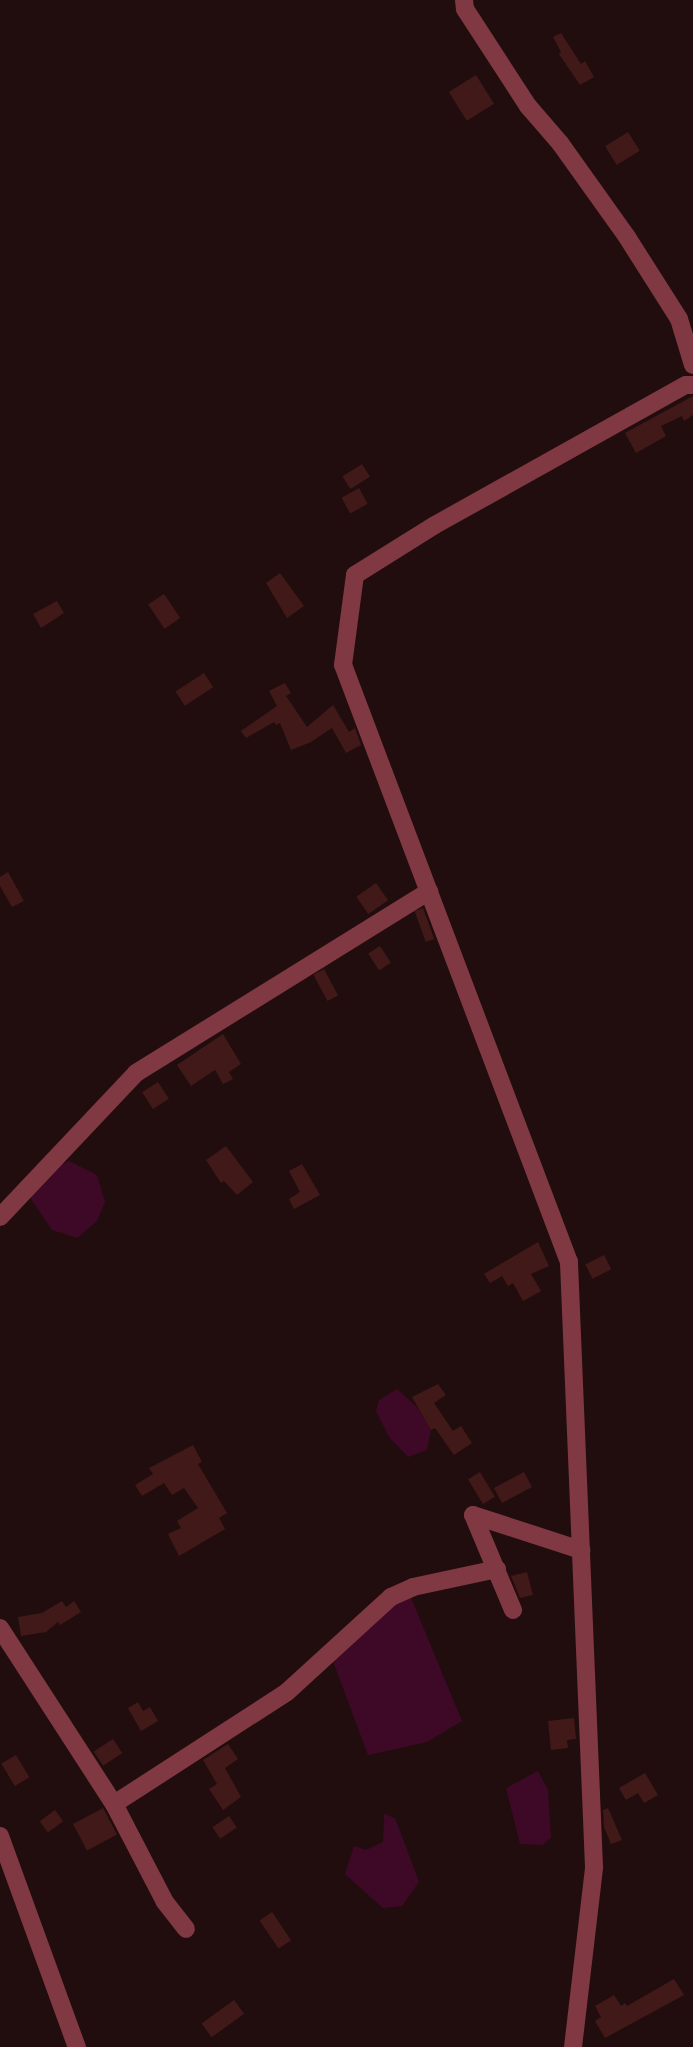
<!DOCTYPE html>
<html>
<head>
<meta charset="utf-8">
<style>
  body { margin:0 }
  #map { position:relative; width:693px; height:2047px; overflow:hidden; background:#210d0e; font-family:"DejaVu Sans",sans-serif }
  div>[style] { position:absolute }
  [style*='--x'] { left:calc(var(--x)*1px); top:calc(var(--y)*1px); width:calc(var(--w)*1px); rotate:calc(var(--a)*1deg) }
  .water>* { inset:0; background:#3e0927 }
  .building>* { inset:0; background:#421919; transform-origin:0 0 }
  .minor>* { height:18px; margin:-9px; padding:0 9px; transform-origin:9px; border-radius:9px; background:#803843 }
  span { translate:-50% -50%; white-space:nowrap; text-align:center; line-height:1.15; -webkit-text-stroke:5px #210d0e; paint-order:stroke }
</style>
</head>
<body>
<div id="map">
  <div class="water">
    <div style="clip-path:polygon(69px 1161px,97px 1175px,105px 1202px,97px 1221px,77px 1238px,52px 1230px,29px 1196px,44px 1172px)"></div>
    <div style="clip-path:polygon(397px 1389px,417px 1407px,431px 1429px,427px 1450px,408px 1457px,389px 1437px,376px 1411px,379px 1400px)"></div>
    <div style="clip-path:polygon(409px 1593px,462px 1721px,427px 1742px,368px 1755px,331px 1656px)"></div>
    <div style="clip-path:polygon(538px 1771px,548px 1790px,551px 1838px,542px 1845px,520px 1844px,506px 1788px)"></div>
    <div style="clip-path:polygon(384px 1814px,395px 1818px,419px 1882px,402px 1906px,383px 1908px,345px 1874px,354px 1846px,366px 1850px,383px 1842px)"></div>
  </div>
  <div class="building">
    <div style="clip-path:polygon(561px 33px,581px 64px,585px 61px,594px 77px,580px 85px,559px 54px,561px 52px,553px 37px)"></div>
    <div style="left:476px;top:75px;width:34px;height:32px;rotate:58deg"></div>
    <div style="left:628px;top:132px;width:22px;height:27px;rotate:58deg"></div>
    <div style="clip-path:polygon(693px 396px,693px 415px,684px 421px,682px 416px,661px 426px,666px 436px,636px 453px,625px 433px)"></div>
    <div style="left:362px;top:464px;width:15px;height:23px;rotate:58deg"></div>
    <div style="left:359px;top:488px;width:18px;height:20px;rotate:61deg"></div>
    <div style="clip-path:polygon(280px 573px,304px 606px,287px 618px,266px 583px)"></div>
    <div style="left:164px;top:594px;width:29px;height:19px;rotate:56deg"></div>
    <div style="clip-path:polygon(57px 601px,64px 613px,41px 628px,33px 614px)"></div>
    <div style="left:204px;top:673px;width:17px;height:34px;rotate:57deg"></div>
    <div style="clip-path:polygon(285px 683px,291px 693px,286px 696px,307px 727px,333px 705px,349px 732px,355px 728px,361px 745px,346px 753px,332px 728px,311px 742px,291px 750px,280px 723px,276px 725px,274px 722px,246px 738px,241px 731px,277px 706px,269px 691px)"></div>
    <div style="clip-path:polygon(8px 872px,24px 901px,12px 907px,0 886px,0 877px)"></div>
    <div style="left:376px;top:883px;width:21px;height:24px;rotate:55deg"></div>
    <div style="left:423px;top:908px;width:33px;height:9px;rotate:70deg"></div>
    <div style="left:380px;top:946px;width:20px;height:14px;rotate:57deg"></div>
    <div style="left:324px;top:969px;width:30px;height:12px;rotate:62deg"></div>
    <div style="clip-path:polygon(223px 1034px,241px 1064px,229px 1072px,233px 1079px,223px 1084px,215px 1070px,191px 1086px,177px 1065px)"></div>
    <div style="left:158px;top:1082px;width:20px;height:19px;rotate:57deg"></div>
    <div style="clip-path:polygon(226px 1146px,253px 1182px,237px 1195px,224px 1181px,221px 1183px,206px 1160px)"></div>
    <div style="clip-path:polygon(302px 1164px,320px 1195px,294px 1209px,289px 1199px,300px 1192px,289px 1171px)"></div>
    <div style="clip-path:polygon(538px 1242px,549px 1266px,531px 1274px,541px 1291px,523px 1301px,513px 1283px,508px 1286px,502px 1276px,490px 1283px,484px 1274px)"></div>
    <div style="left:604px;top:1255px;width:16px;height:21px;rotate:63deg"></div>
    <div style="clip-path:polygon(438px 1384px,446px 1395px,434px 1403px,453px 1431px,461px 1426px,472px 1443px,454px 1455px,435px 1428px,431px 1430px,412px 1397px)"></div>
    <div style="clip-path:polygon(193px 1445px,202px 1462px,198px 1464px,227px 1513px,219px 1518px,225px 1529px,179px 1556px,168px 1534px,181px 1528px,177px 1521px,198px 1508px,184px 1488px,172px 1495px,164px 1483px,142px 1496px,135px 1485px,153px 1474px,149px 1468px)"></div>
    <div style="left:480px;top:1472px;width:29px;height:14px;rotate:59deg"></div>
    <div style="left:524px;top:1472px;width:17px;height:34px;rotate:62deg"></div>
    <div style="clip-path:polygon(527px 1572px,533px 1595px,520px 1598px,511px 1576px)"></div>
    <div style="clip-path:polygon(62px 1601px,66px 1607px,74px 1601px,81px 1612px,60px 1625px,58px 1622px,46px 1632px,21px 1636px,18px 1617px,42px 1613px)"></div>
    <div style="clip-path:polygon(138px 1702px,143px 1711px,150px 1707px,158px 1721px,141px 1731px,128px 1708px)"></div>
    <div style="clip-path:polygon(574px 1718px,576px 1739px,567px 1740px,568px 1748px,551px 1750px,548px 1721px)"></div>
    <div style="left:113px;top:1739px;width:17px;height:23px;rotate:57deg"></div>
    <div style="clip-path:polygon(228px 1744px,238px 1759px,225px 1768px,241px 1797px,223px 1810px,209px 1789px,217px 1784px,203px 1760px)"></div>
    <div style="left:16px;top:1755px;width:26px;height:17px;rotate:59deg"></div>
    <div style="clip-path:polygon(645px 1773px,658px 1795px,644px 1803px,638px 1793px,626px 1800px,619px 1788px)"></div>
    <div style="left:103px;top:1808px;width:30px;height:34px;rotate:62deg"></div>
    <div style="clip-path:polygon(608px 1808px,622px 1840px,611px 1844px,604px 1827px,603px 1810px)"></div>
    <div style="left:55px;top:1810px;width:14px;height:19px;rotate:54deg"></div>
    <div style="left:229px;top:1816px;width:14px;height:20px;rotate:56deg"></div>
    <div style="left:272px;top:1912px;width:34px;height:15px;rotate:56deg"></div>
    <div style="clip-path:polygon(674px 1979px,684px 1995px,605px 2038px,595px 2021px,601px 2017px,595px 2006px,614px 1995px,621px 2006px,625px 2003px,627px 2006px)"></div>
    <div style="left:234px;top:2000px;width:17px;height:40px;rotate:54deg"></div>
  </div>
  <div class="minor">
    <div style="--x:464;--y:0;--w:9;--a:84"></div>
    <div style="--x:465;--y:9;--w:116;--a:57"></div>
    <div style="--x:528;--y:106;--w:49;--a:49.1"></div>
    <div style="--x:560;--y:143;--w:115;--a:54.5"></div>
    <div style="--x:627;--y:237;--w:97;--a:57.6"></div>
    <div style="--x:679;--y:319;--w:48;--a:73.1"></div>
    <div style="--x:0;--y:1217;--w:198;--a:-46.6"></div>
    <div style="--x:136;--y:1073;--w:345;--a:-31.8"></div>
    <div style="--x:513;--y:1610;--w:103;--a:-112.8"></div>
    <div style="--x:473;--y:1515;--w:114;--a:18"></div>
    <div style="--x:0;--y:1628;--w:210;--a:57.1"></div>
    <div style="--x:114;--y:1804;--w:110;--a:62.5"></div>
    <div style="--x:165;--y:1902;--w:34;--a:52"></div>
    <div style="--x:114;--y:1804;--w:206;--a:-32.9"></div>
    <div style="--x:287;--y:1692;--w:141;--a:-42.4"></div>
    <div style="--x:391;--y:1597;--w:24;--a:-24"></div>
    <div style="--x:413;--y:1587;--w:86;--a:-12.1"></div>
    <div style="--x:0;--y:1836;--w:225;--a:70"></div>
    <div style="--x:573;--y:2047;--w:181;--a:-83.3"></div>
    <div style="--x:594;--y:1867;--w:606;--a:-92.37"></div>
    <div style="--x:569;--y:1262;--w:638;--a:-110.73"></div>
    <div style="--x:343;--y:665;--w:91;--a:-82.4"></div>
    <div style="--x:355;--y:575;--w:94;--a:-32"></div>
    <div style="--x:435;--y:525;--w:287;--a:-29.2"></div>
    <div style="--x:686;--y:385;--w:7;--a:0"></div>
  </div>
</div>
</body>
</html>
